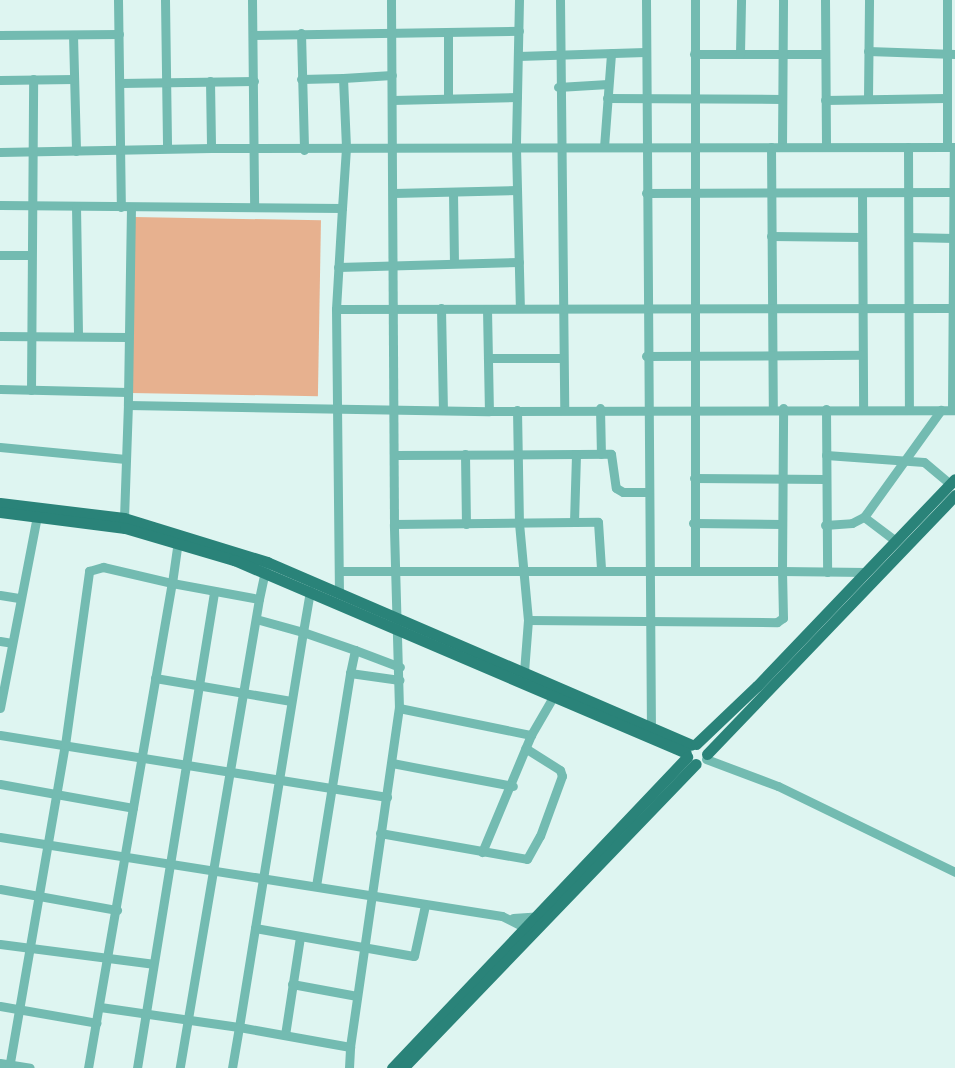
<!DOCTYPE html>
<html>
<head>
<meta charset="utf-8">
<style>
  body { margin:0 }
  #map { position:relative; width:955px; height:1068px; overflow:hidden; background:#def5f1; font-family:Barlow,sans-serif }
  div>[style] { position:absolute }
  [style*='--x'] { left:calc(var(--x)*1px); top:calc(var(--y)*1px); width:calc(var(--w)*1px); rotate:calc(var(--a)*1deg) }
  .green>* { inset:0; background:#e7b18f; transform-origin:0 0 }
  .minor>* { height:9px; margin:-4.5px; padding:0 4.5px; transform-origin:4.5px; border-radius:4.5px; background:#73bbb1 }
  .major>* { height:11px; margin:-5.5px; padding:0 5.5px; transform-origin:5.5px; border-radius:5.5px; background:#2a8379 }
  span { translate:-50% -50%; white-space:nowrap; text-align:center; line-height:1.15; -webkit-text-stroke:5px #fff; paint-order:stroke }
</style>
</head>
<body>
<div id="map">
  <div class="green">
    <div style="left:134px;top:217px;width:187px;height:176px;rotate:1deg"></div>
  </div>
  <div class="minor">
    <div style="--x:118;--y:0;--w:207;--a:89.2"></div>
    <div style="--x:165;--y:0;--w:148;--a:89.2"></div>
    <div style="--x:252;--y:0;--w:207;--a:89.4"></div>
    <div style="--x:519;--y:0;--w:148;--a:91.2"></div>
    <div style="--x:516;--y:148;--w:160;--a:88.6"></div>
    <div style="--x:560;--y:0;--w:409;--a:89.4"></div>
    <div style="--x:646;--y:0;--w:728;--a:89.61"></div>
    <div style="--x:695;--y:0;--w:570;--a:90"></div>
    <div style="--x:825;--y:0;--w:147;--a:89.6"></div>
    <div style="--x:301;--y:33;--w:117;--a:88.5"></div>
    <div style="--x:0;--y:35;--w:119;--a:-0.5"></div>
    <div style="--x:73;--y:35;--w:116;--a:88.5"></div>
    <div style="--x:253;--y:35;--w:266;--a:-0.9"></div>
    <div style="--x:868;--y:51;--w:87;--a:2"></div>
    <div style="--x:694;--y:54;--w:131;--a:0"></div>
    <div style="--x:740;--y:54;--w:54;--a:-88.9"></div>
    <div style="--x:518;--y:56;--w:127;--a:-1.8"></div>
    <div style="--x:343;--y:78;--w:49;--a:-3.5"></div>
    <div style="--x:301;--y:79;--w:42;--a:-1.4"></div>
    <div style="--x:343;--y:78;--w:70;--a:87.5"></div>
    <div style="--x:346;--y:148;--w:60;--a:93.8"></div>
    <div style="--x:0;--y:80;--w:74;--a:-0.8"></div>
    <div style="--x:210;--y:81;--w:67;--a:89.1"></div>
    <div style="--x:120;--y:83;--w:134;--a:-0.9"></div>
    <div style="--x:558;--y:87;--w:50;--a:-3.4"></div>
    <div style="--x:448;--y:98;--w:66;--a:-90"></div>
    <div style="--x:607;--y:98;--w:175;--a:0.3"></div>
    <div style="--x:868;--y:98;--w:98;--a:-89.4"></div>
    <div style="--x:392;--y:100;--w:125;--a:-1.4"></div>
    <div style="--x:825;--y:100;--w:121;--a:-0.9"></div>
    <div style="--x:604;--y:147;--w:94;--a:-85.7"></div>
    <div style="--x:771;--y:147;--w:261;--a:89.6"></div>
    <div style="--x:782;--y:147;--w:147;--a:-89.6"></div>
    <div style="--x:908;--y:147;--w:263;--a:89.8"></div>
    <div style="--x:947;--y:147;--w:147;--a:-90"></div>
    <div style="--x:0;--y:152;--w:211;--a:-1.1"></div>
    <div style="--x:211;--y:148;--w:744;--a:-0.08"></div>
    <div style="--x:453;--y:192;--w:71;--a:89.2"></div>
    <div style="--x:393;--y:193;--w:124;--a:-1.4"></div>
    <div style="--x:646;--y:193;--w:309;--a:-0.2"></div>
    <div style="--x:862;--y:193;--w:216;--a:89.7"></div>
    <div style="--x:0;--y:205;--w:342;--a:0.5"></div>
    <div style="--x:342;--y:208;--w:101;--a:93.4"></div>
    <div style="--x:336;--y:309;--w:284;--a:89.4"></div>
    <div style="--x:76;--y:206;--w:130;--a:89.1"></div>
    <div style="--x:131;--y:207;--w:198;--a:90.9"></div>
    <div style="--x:128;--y:405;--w:361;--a:1"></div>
    <div style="--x:489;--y:411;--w:466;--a:-0.1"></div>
    <div style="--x:771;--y:236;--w:91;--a:0.6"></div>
    <div style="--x:909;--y:237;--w:46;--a:1.2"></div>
    <div style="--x:0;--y:255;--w:30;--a:0"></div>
    <div style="--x:338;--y:267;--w:181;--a:-1.6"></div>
    <div style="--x:441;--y:308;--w:102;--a:88.9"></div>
    <div style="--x:336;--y:309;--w:619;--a:-0.09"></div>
    <div style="--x:487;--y:309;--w:102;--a:88.9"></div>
    <div style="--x:0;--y:336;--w:128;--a:0.4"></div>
    <div style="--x:646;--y:356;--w:216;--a:-0.3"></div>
    <div style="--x:488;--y:358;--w:75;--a:0"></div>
    <div style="--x:0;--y:389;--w:128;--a:1.3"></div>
    <div style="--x:31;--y:390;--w:311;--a:-89.6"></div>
    <div style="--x:600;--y:408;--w:46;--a:88.8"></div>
    <div style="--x:826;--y:409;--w:163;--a:89.6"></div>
    <div style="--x:952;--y:409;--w:262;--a:-89.6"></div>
    <div style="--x:517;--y:410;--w:113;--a:89"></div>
    <div style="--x:519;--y:523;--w:97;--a:84.7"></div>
    <div style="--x:528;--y:620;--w:249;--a:0.5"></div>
    <div style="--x:777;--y:622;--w:7;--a:-34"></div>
    <div style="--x:783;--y:618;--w:47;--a:-91.2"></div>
    <div style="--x:782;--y:571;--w:84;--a:0.7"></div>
    <div style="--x:0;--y:447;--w:126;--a:5.5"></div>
    <div style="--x:465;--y:454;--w:70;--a:89.2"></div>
    <div style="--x:395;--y:455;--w:216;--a:-0.3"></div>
    <div style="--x:611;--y:454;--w:34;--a:82"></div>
    <div style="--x:616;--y:488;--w:8;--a:30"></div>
    <div style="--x:623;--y:492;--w:25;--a:0"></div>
    <div style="--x:826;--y:455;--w:98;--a:4.1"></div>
    <div style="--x:924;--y:462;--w:34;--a:40"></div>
    <div style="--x:694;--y:478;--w:131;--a:0.4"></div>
    <div style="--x:864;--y:517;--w:132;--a:-54.3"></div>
    <div style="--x:124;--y:518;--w:113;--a:-88"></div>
    <div style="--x:574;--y:522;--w:67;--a:-88.3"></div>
    <div style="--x:693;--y:523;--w:89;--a:0.6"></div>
    <div style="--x:394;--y:524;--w:204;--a:-0.6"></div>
    <div style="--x:598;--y:522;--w:47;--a:86.3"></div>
    <div style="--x:825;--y:525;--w:27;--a:-4"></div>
    <div style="--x:852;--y:523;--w:13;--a:-27"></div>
    <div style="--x:864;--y:517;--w:40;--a:37"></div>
    <div style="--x:340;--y:571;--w:442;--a:0"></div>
    <div style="--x:782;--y:571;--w:163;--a:-89.6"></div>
    <div style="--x:0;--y:595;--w:19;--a:9"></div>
    <div style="--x:259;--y:599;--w:33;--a:-78"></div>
    <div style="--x:256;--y:619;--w:49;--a:15.5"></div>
    <div style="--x:303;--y:632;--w:42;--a:-80.3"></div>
    <div style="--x:0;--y:641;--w:12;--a:9"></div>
    <div style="--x:355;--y:650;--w:48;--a:20.7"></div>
    <div style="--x:524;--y:672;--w:52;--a:-85.6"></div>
    <div style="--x:155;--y:678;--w:138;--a:9.6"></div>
    <div style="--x:0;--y:708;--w:201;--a:-79.1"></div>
    <div style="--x:399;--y:708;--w:135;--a:11.6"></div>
    <div style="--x:531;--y:735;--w:127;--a:112.7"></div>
    <div style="--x:0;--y:735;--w:392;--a:9.1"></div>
    <div style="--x:531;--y:735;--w:44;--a:-59.9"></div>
    <div style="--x:706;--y:759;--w:77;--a:20.6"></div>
    <div style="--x:778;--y:786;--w:197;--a:25.9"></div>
    <div style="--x:392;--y:763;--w:123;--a:10.8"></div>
    <div style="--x:0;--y:784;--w:135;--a:10.2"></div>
    <div style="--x:380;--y:833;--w:149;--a:10"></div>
    <div style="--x:527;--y:859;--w:26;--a:-61"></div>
    <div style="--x:540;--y:836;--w:64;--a:-69.9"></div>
    <div style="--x:562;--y:776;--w:6;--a:-108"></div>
    <div style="--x:560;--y:770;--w:41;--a:-147.8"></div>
    <div style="--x:0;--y:837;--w:508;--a:8.94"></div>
    <div style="--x:502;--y:916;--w:31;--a:27"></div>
    <div style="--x:316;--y:886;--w:216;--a:-80.9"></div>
    <div style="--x:0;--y:889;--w:119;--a:10.2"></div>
    <div style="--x:513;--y:918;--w:26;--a:-4"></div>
    <div style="--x:255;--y:928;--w:161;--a:10"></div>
    <div style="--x:414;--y:956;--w:52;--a:-77.8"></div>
    <div style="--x:0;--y:944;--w:154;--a:7.4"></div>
    <div style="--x:292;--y:984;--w:66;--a:10.5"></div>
    <div style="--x:0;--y:1006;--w:98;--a:9.9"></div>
    <div style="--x:100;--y:1007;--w:140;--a:8.2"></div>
    <div style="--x:239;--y:1027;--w:400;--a:-80.8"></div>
    <div style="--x:303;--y:632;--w:55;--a:19.1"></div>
    <div style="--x:355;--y:650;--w:24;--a:102"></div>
    <div style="--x:350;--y:673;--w:50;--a:8"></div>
    <div style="--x:285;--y:1035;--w:99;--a:-81.3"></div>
    <div style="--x:0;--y:1063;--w:30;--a:9"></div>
    <div style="--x:9;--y:1068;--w:328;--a:-80.2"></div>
    <div style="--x:65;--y:745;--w:176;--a:-82.1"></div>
    <div style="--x:89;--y:571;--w:15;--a:-16"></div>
    <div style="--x:103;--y:567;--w:71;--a:13.1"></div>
    <div style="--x:172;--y:583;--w:42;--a:-81.9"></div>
    <div style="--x:88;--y:1068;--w:492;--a:-80.2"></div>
    <div style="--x:172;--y:583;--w:88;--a:10.4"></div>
    <div style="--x:259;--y:599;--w:476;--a:99.6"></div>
    <div style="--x:137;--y:1068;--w:482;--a:-80.8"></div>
    <div style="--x:232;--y:1068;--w:42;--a:-80.3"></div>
    <div style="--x:239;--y:1027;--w:113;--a:10.2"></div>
    <div style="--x:350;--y:1047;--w:343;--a:-81.8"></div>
    <div style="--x:399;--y:708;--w:184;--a:-91.6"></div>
    <div style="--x:394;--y:524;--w:524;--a:-90.33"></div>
    <div style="--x:349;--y:1068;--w:21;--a:-87"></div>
  </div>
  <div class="major">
    <div style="--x:0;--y:503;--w:125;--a:6.9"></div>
    <div style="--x:124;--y:518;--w:150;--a:17.1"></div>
    <div style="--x:267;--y:562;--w:462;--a:23.3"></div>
    <div style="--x:0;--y:512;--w:126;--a:7.3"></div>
    <div style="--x:125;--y:528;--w:114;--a:16.4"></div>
    <div style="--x:234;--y:560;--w:491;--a:23.1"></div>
    <div style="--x:696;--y:744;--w:84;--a:-43.6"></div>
    <div style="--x:757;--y:686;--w:286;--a:-46.3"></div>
    <div style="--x:707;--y:754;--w:359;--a:-46.2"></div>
    <div style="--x:392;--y:1068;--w:429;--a:-46.5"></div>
    <div style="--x:403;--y:1068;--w:422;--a:-46.1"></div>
  </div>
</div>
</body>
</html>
